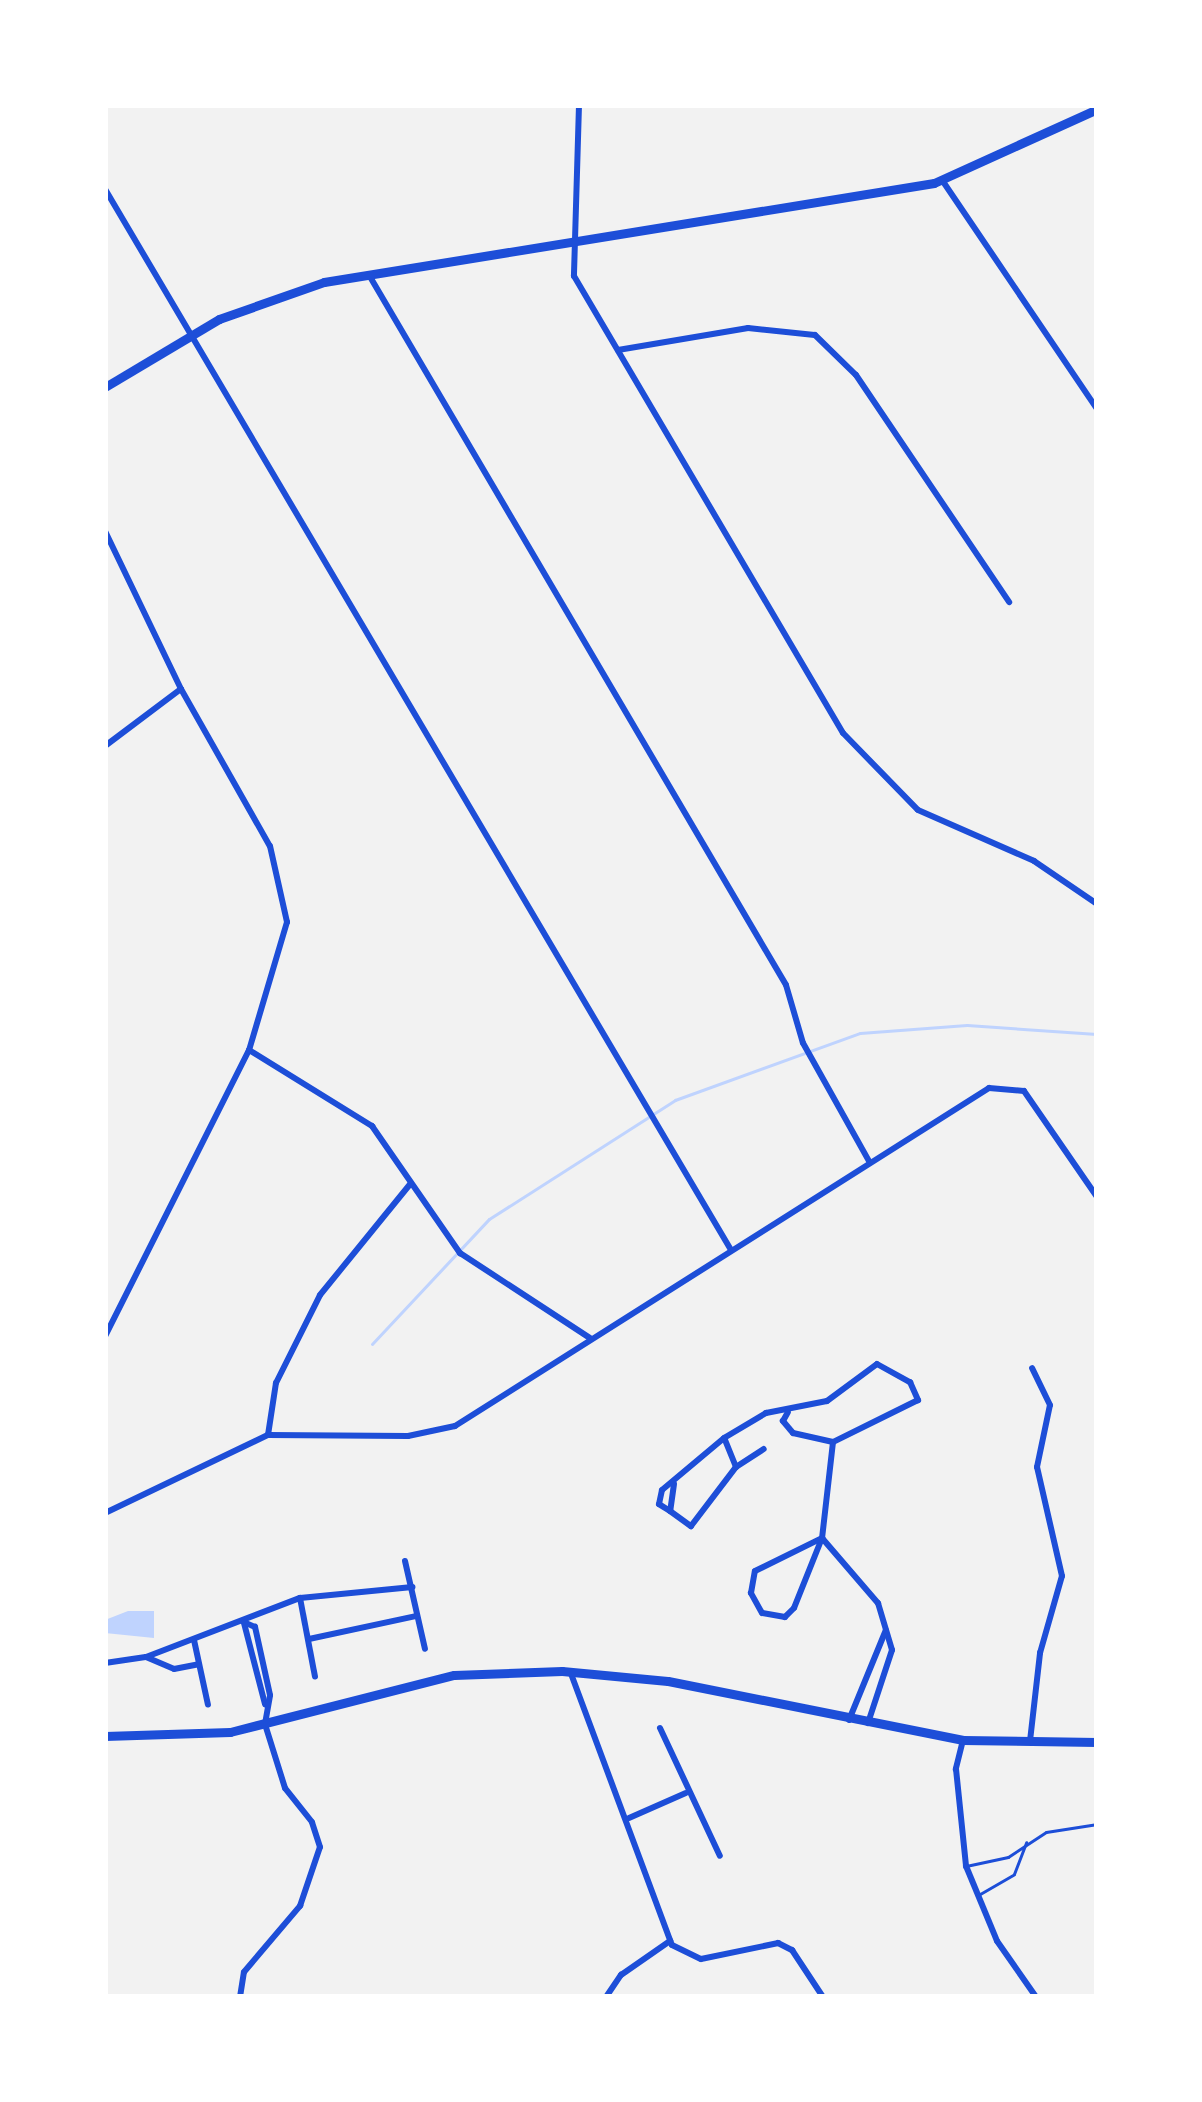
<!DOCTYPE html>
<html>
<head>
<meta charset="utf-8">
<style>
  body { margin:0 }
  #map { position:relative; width:1202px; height:2102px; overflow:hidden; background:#f2f2f2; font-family:Figtree,sans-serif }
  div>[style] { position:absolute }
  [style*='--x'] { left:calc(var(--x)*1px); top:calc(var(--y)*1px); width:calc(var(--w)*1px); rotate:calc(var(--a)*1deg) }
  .water>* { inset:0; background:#bfd3fe }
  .stream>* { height:3px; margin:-1.5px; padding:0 1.5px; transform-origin:1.5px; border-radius:1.5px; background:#bfd3fe }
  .service>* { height:3px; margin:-1.5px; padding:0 1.5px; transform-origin:1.5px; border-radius:1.5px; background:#1d4ed8 }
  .minor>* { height:6px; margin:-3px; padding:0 3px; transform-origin:3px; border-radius:3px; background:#1d4ed8 }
  .secondary>* { height:9px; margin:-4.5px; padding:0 4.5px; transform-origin:4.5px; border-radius:4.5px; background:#1d4ed8 }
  span { translate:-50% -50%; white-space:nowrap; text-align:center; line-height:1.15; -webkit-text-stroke:9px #fff; paint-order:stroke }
  .frame { position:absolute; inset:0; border:108px solid #fff; pointer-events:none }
</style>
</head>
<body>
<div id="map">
  <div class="water">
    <div style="clip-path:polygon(128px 1611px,154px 1611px,154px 1638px,105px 1633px,105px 1620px)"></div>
  </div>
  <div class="stream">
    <div style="--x:372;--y:1344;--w:171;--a:-46.9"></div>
    <div style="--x:489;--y:1219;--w:221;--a:-32.6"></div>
    <div style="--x:675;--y:1100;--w:197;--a:-19.9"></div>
    <div style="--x:860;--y:1033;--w:107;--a:-4.3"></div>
    <div style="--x:967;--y:1025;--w:130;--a:4"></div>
  </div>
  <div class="service">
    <div style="--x:966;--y:1866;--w:43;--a:-12.1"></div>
    <div style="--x:1008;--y:1857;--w:45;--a:-33.3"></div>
    <div style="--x:1046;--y:1832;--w:52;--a:-8.9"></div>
    <div style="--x:980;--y:1894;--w:39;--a:-30"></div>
    <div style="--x:1014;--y:1874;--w:34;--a:-69"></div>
  </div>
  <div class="minor">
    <div style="--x:579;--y:105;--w:171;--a:91.7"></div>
    <div style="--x:574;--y:276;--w:530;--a:59.52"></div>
    <div style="--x:843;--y:733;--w:107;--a:45.8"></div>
    <div style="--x:918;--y:810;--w:127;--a:23.7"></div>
    <div style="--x:1034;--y:861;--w:76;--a:34.3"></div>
    <div style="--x:942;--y:180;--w:277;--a:55.9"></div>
    <div style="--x:105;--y:189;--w:1232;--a:59.46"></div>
    <div style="--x:369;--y:275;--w:823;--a:59.57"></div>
    <div style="--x:786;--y:985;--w:60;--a:73.7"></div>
    <div style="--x:803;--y:1043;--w:135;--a:60.8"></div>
    <div style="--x:618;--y:350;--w:132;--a:-9.6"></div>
    <div style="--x:748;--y:328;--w:67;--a:6"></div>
    <div style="--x:815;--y:335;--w:57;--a:44.3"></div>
    <div style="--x:856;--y:375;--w:274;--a:56"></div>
    <div style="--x:105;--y:531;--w:175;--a:64.3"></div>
    <div style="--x:181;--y:689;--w:180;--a:60.5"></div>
    <div style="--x:270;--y:846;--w:78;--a:77.4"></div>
    <div style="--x:287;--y:922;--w:134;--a:106.5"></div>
    <div style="--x:249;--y:1050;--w:320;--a:116.7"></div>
    <div style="--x:105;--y:746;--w:95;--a:-36.9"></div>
    <div style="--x:249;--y:1050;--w:145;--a:31.7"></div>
    <div style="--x:372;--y:1126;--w:155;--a:55.3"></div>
    <div style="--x:460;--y:1253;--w:155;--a:33.2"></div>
    <div style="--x:268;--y:1435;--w:53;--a:-81.3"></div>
    <div style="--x:276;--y:1383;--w:98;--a:-63.4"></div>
    <div style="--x:320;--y:1295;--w:144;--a:-50.9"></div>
    <div style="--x:833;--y:1442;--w:97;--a:96.5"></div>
    <div style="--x:822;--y:1538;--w:86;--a:49.3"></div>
    <div style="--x:878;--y:1603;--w:49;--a:73.4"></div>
    <div style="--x:892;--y:1650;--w:77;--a:108.2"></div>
    <div style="--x:736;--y:1467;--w:33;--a:-33"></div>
    <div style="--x:674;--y:1484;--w:27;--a:98"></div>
    <div style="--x:670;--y:1511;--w:26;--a:36"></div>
    <div style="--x:691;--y:1526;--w:74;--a:-52.7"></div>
    <div style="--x:736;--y:1467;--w:31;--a:-112"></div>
    <div style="--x:724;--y:1438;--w:49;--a:-30.8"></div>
    <div style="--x:766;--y:1413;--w:62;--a:-11.1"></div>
    <div style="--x:827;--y:1401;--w:62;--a:-36.5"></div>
    <div style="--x:877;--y:1364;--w:38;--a:29"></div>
    <div style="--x:910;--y:1382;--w:20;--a:66"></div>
    <div style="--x:918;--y:1400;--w:95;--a:153.7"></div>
    <div style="--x:833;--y:1442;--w:41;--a:-167.3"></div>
    <div style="--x:793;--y:1433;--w:16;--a:-130"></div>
    <div style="--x:783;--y:1421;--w:10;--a:-61"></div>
    <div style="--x:670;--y:1511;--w:13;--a:-148"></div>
    <div style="--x:659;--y:1504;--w:14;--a:-78"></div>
    <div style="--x:662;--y:1490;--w:81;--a:-40"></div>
    <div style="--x:105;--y:1513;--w:181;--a:-25.6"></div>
    <div style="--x:268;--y:1435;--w:140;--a:0.4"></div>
    <div style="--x:408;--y:1436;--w:48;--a:-12"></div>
    <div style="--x:455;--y:1426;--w:632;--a:-32.33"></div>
    <div style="--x:989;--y:1088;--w:35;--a:5"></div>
    <div style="--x:1024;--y:1091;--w:129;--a:55.4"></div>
    <div style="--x:822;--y:1538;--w:75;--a:111.8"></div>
    <div style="--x:794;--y:1608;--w:13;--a:135"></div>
    <div style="--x:785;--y:1617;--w:23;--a:-170"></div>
    <div style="--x:762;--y:1613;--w:23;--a:-119"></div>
    <div style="--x:751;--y:1593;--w:22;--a:-80"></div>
    <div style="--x:755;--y:1571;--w:75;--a:-26.2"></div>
    <div style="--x:405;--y:1561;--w:90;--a:77.2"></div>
    <div style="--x:300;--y:1598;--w:80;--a:79.2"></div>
    <div style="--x:244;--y:1623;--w:84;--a:75.5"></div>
    <div style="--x:309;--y:1639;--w:109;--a:-12.1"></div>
    <div style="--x:194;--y:1640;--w:66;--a:77.8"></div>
    <div style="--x:146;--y:1657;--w:30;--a:23"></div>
    <div style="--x:174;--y:1669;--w:25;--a:-11"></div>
    <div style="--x:105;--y:1663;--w:41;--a:-8.3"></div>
    <div style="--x:146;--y:1657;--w:165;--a:-21"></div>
    <div style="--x:300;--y:1598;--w:113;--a:-5.6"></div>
    <div style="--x:570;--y:1671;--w:292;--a:69.6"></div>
    <div style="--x:672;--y:1945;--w:32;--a:26"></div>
    <div style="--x:701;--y:1959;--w:79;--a:-11.7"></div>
    <div style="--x:778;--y:1943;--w:16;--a:27"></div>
    <div style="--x:792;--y:1950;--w:56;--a:56.6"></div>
    <div style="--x:849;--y:1720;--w:97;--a:-67.7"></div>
    <div style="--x:660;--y:1728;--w:141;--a:64.9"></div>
    <div style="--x:963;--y:1740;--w:30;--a:104"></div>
    <div style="--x:956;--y:1769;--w:98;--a:84.1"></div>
    <div style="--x:966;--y:1866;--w:81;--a:67.5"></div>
    <div style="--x:997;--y:1941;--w:68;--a:55.1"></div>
    <div style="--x:1030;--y:1741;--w:89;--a:-83.5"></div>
    <div style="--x:1040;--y:1653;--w:80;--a:-74.1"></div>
    <div style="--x:1062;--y:1576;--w:112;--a:-102.9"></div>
    <div style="--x:1037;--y:1467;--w:63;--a:-78.2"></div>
    <div style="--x:1050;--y:1405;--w:41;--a:-115.9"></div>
    <div style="--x:629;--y:1818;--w:62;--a:-23.7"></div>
    <div style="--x:240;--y:1997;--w:25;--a:-81"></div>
    <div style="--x:244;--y:1972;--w:87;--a:-49.7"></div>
    <div style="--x:300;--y:1906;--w:62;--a:-71.3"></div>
    <div style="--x:320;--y:1847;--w:26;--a:-108"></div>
    <div style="--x:312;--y:1822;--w:43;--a:-128.5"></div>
    <div style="--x:285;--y:1788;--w:67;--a:-107.4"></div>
    <div style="--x:265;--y:1724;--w:29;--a:-80"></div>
    <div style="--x:270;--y:1695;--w:70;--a:-102.4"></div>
    <div style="--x:255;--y:1627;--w:12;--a:-156"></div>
    <div style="--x:606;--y:1997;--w:27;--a:-56"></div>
    <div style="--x:621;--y:1975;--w:60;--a:-34.8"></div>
  </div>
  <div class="secondary">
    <div style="--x:105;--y:387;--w:133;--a:-30.8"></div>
    <div style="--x:219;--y:319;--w:111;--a:-19.4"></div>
    <div style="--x:324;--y:282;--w:618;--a:-9.22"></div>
    <div style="--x:934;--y:183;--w:179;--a:-24.4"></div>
    <div style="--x:105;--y:1736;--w:125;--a:-1.8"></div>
    <div style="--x:230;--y:1732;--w:231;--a:-14.3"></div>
    <div style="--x:454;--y:1675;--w:108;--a:-2.1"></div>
    <div style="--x:562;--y:1671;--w:106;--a:5.4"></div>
    <div style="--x:668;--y:1681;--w:301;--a:11.3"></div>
    <div style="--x:963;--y:1740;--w:134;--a:0.9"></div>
  </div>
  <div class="frame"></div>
</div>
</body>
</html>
